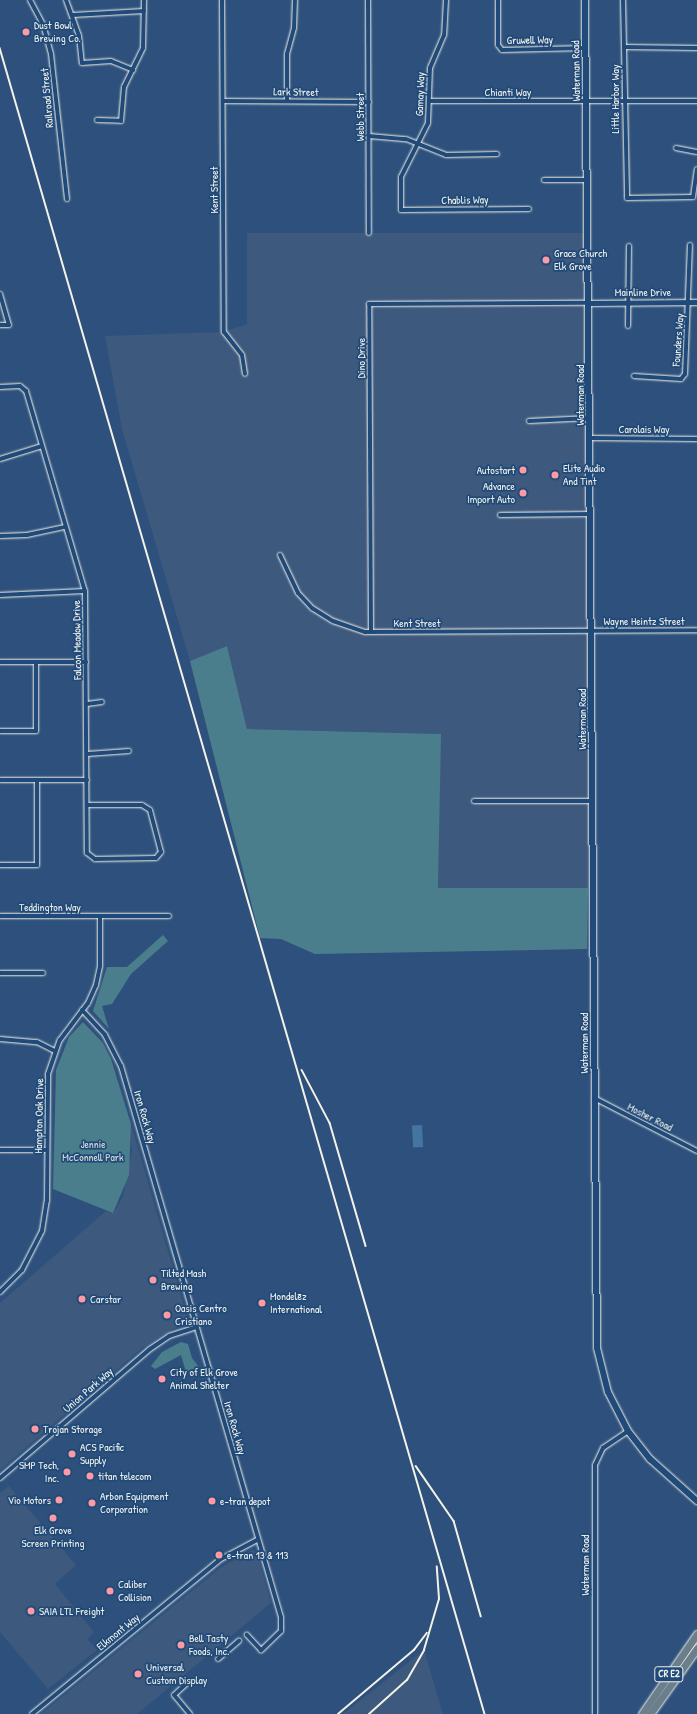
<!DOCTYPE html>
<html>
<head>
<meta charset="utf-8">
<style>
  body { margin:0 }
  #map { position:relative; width:697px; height:1714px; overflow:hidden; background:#2d517c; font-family:"Patrick Hand",sans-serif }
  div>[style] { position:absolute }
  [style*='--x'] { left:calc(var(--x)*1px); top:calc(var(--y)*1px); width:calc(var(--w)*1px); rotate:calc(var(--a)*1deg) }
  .built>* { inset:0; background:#3d597e }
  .green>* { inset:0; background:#4a7e8c }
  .water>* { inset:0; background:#4375a0; transform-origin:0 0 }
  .roads { filter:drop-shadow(0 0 1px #f4f1e8) drop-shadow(0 0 1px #f4f1e8) }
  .minor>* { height:4px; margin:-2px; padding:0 2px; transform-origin:2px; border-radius:2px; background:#1f4a7a }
  .tertiary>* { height:5px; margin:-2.5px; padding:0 2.5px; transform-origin:2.5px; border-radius:2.5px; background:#1f4a7a }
  .secondary>* { height:6px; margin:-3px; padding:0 3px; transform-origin:3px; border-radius:3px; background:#1f4a7a }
  .primary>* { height:7px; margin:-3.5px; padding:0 3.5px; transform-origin:3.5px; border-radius:3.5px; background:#6b7e8b }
  .rail>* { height:1.5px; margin:-0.75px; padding:0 0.75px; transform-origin:0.75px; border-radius:0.75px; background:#f4f1e8 }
  .dots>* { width:11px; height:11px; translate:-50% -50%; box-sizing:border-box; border:2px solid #1f4a7a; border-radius:50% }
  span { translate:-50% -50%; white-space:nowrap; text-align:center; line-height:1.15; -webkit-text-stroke:3.5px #1f4a7a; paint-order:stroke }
  .shield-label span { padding:1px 3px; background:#1f4a7a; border:1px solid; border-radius:3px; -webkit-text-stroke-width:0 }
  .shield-label { font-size:10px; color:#f4f1e8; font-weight:700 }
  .poi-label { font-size:11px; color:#f4f1e8 }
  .left { translate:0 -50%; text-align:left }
  .right { translate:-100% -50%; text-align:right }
  .street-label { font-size:11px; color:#f4f1e8 }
  .park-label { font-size:11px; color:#dae0da }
</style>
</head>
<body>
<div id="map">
  <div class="built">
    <div style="clip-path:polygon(247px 233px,589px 233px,593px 888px,438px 888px,440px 734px,247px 729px,227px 646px,190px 661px,122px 429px,105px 336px,224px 332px,247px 324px)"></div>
    <div style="clip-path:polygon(131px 1124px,188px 1320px,142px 1348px,0 1470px,0 1303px,106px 1211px,113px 1213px,123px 1197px,132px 1150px,128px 1126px)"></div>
    <div style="clip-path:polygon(9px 1486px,76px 1565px,55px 1584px,94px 1632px,87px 1639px,97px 1650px,48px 1689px,0 1632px,0 1493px)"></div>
    <div style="clip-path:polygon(252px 1550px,257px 1553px,271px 1603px,137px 1714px,41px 1714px,220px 1568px)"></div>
    <div style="clip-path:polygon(424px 1650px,443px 1714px,343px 1714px)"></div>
  </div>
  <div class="green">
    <div style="clip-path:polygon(227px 646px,247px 729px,441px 734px,438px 888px,588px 888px,587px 949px,315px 954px,281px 939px,260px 938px,190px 661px)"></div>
    <div style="clip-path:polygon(163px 935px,168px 941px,131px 974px,112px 1004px,102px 1006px,109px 1029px,93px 1011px,107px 967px,127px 967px)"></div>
    <div style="clip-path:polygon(83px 1022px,103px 1043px,111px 1059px,131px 1124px,129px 1175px,113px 1213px,53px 1189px,56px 1070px,69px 1037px)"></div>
    <div style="clip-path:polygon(181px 1342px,188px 1344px,192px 1358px,199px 1367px,186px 1372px,181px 1355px,155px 1369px,151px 1366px,162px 1352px)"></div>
  </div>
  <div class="water">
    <div style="left:422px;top:1125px;width:22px;height:10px;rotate:87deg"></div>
  </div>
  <div class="roads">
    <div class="minor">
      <div style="--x:30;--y:0;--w:27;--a:62"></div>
      <div style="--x:43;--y:24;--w:31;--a:75"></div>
      <div style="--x:51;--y:54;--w:146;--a:83.7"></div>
      <div style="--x:66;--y:0;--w:38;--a:70"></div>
      <div style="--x:79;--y:36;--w:27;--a:84"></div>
      <div style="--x:82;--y:63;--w:29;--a:-4"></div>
      <div style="--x:111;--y:61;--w:24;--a:22"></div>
      <div style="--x:222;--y:0;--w:332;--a:89.7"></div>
      <div style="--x:224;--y:332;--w:29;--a:52"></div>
      <div style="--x:242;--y:355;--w:19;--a:81"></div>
      <div style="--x:368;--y:0;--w:233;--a:89.8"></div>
      <div style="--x:446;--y:0;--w:35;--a:93"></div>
      <div style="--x:444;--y:35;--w:36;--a:113"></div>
      <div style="--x:430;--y:68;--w:55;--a:92.1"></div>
      <div style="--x:428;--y:123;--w:60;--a:116.6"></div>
      <div style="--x:401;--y:177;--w:33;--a:90"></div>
      <div style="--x:401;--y:210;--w:128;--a:-0.4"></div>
      <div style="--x:498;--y:0;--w:45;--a:90"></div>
      <div style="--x:498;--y:45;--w:6;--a:51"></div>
      <div style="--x:502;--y:50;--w:84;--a:-1.4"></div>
      <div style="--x:623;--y:0;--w:198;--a:88.8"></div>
      <div style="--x:627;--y:198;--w:66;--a:-0.9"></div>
      <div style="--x:693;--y:197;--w:28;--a:-82"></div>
      <div style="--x:73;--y:15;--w:71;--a:-3.2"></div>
      <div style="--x:624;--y:47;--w:73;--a:0.8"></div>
      <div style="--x:223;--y:101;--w:146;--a:0.4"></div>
      <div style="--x:287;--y:101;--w:47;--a:-90"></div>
      <div style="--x:287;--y:54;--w:27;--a:-75"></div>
      <div style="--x:294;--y:28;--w:28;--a:-88"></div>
      <div style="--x:430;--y:101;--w:267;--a:0"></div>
      <div style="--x:97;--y:120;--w:24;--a:2"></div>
      <div style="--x:121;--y:121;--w:34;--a:-85"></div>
      <div style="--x:124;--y:87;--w:43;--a:-64"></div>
      <div style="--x:143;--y:48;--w:48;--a:-88.8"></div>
      <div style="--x:369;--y:136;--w:37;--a:5"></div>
      <div style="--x:406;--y:139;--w:43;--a:21.8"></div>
      <div style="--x:446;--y:155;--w:51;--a:-1.1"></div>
      <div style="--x:676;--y:148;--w:21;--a:11"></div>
      <div style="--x:544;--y:180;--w:44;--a:0"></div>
      <div style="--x:0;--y:294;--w:32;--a:74"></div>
      <div style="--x:9;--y:325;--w:9;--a:180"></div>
      <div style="--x:628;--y:326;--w:80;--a:-89.3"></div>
      <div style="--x:634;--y:376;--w:47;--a:3.7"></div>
      <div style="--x:681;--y:379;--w:6;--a:-51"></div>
      <div style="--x:685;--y:374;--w:129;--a:-87.8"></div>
      <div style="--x:0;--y:387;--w:20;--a:-3"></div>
      <div style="--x:20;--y:386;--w:8;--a:40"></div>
      <div style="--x:26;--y:391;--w:209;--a:73.6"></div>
      <div style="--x:85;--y:591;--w:262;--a:89.6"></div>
      <div style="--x:87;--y:853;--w:10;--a:37"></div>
      <div style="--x:95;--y:859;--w:61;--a:-0.9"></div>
      <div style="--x:156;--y:858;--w:8;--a:-50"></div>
      <div style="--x:161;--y:852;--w:43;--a:-104.7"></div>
      <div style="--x:150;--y:810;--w:9;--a:-148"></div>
      <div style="--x:142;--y:805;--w:54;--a:180"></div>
      <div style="--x:529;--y:421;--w:61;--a:-2.8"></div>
      <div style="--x:590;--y:438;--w:107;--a:0.5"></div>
      <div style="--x:0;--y:459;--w:44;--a:-17.2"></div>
      <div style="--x:500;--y:515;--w:90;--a:-0.6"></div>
      <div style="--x:0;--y:536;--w:27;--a:-2"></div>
      <div style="--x:27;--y:535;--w:39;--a:-12"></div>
      <div style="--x:280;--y:555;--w:42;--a:64.7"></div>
      <div style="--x:298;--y:593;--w:21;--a:47"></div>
      <div style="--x:312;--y:608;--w:25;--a:32"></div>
      <div style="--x:333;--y:621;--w:34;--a:19"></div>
      <div style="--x:365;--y:632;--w:332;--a:-0.3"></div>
      <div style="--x:0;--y:595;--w:85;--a:-2.7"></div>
      <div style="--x:371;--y:632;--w:328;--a:-90.3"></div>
      <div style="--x:369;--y:304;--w:220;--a:-0.3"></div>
      <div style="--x:0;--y:662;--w:86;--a:0"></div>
      <div style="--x:87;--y:704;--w:15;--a:-8"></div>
      <div style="--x:0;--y:731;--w:36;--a:0"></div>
      <div style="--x:36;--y:731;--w:69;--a:-90"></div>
      <div style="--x:87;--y:754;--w:42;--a:-4.1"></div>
      <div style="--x:0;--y:780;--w:87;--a:0"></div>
      <div style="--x:474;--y:801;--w:118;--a:0"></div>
      <div style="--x:0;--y:865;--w:37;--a:0"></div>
      <div style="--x:37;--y:865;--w:85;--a:-90"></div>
      <div style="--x:0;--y:916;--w:169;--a:0"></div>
      <div style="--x:0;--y:973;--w:43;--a:0"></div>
      <div style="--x:82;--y:1010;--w:34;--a:47"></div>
      <div style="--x:105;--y:1035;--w:35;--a:63"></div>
      <div style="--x:121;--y:1066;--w:574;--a:73.81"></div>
      <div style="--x:281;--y:1617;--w:14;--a:90"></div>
      <div style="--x:281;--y:1631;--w:28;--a:136"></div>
      <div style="--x:261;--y:1650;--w:21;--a:-133"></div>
      <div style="--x:0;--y:1039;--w:37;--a:5"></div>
      <div style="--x:37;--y:1042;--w:20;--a:27"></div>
      <div style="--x:594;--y:1098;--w:116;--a:27.2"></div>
      <div style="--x:0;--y:1150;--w:47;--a:0"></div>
      <div style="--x:0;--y:1292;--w:31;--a:-45"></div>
      <div style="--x:22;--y:1270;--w:44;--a:-62.9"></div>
      <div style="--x:42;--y:1231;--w:30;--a:-81"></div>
      <div style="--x:47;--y:1201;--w:127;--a:-89.5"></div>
      <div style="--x:48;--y:1074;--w:36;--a:-71"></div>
      <div style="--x:60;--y:1040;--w:46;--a:-52.9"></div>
      <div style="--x:88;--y:1003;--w:20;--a:-66"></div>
      <div style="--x:96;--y:985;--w:19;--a:-78"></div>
      <div style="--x:100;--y:966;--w:50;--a:-90"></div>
      <div style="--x:0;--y:1478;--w:198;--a:-40.7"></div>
      <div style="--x:150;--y:1349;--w:23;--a:-34"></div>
      <div style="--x:169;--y:1336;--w:28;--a:-18"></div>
      <div style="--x:218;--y:1659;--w:28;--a:-41"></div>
      <div style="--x:186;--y:1684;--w:16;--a:137"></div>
      <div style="--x:174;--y:1695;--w:25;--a:50"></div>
      <div style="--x:32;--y:1714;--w:244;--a:-39.4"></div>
      <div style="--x:221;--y:1559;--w:41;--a:-27.8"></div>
      <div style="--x:595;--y:1714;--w:249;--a:-90"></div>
      <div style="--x:595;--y:1465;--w:19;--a:-65"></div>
      <div style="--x:603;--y:1448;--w:30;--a:-34"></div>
    </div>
    <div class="tertiary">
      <div style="--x:590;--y:303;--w:107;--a:-0.5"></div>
    </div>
    <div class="secondary">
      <div style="--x:585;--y:0;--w:1348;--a:89.49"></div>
      <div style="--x:597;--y:1348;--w:45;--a:76"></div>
      <div style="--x:608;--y:1392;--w:44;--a:62.9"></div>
      <div style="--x:628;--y:1431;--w:36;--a:52"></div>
      <div style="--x:650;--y:1459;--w:63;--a:41.8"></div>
    </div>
    <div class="primary">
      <div style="--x:642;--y:1714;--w:97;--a:-55.5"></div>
      <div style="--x:650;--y:1714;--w:81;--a:-54.5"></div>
    </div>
  </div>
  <div class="rail">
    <div style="--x:0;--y:48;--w:1735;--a:73.77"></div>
    <div style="--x:302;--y:1070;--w:60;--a:62.2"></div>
    <div style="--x:330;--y:1123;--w:128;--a:73.7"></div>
    <div style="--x:416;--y:1466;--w:67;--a:55.4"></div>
    <div style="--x:454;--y:1521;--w:99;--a:74.1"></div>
    <div style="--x:338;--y:1714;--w:99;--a:-40.1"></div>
    <div style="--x:414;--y:1650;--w:21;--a:-53"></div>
    <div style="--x:369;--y:1714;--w:51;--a:-41.8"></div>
    <div style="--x:407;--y:1680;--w:34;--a:-60"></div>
    <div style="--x:424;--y:1650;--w:53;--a:-73.6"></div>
    <div style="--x:439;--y:1599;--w:32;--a:-94"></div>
  </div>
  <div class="dots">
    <div style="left:26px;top:32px;background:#ff9aa2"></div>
    <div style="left:546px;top:260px;background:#ff9aa2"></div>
    <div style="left:523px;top:470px;background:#ff9aa2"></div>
    <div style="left:555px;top:475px;background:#ff9aa2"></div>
    <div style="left:523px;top:493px;background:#ff9aa2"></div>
    <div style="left:153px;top:1280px;background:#ff9aa2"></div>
    <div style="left:82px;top:1299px;background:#ff9aa2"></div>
    <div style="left:262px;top:1303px;background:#ff9aa2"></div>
    <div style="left:167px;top:1315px;background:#ff9aa2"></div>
    <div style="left:162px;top:1379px;background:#ff9aa2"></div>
    <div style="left:35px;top:1429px;background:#ff9aa2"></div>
    <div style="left:72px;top:1454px;background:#ff9aa2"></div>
    <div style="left:67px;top:1472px;background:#ff9aa2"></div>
    <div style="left:90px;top:1476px;background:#ff9aa2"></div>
    <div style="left:59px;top:1500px;background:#ff9aa2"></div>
    <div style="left:212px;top:1501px;background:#ff9aa2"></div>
    <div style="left:92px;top:1503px;background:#ff9aa2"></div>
    <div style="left:53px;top:1518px;background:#ff9aa2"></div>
    <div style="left:219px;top:1555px;background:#ff9aa2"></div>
    <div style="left:110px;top:1591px;background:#ff9aa2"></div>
    <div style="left:31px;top:1611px;background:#ff9aa2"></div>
    <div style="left:181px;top:1645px;background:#ff9aa2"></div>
    <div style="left:138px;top:1674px;background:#ff9aa2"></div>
  </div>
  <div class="shield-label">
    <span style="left:669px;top:1674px">CR E2</span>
  </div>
  <div class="poi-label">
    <span class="left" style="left:34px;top:32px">Dust Bowl<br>Brewing Co.</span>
    <span class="left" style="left:554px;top:260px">Grace Church<br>Elk Grove</span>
    <span class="left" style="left:563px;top:475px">Elite Audio<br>And Tint</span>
    <span class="right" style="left:515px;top:470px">Autostart</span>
    <span class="right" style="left:515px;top:493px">Advance<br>Import Auto</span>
    <span class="left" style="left:161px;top:1280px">Tilted Mash<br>Brewing</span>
    <span class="left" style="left:270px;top:1303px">Mondelēz<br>International</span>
    <span class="left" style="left:90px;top:1299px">Carstar</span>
    <span class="left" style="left:175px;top:1315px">Oasis Centro<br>Cristiano</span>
    <span class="left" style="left:170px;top:1379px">City of Elk Grove<br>Animal Shelter</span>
    <span class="left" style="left:43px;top:1429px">Trojan Storage</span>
    <span class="left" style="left:80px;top:1454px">ACS Pacific<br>Supply</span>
    <span class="right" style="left:59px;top:1472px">SMP Tech,<br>Inc.</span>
    <span class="left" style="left:98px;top:1476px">titan telecom</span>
    <span class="left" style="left:100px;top:1503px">Arbon Equipment<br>Corporation</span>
    <span class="right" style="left:51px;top:1500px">Vio Motors</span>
    <span class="left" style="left:220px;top:1501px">e-tran depot</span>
    <span style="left:53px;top:1537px">Elk Grove<br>Screen Printing</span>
    <span class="left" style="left:227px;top:1555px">e-tran 13 &amp; 113</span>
    <span class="left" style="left:118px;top:1591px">Caliber<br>Collision</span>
    <span class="left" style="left:39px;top:1611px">SAIA LTL Freight</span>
    <span class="left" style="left:189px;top:1645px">Bell Tasty<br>Foods, Inc.</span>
    <span class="left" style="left:146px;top:1674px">Universal<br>Custom Display</span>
  </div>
  <div class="street-label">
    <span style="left:530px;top:40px;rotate:-1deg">Gruwell Way</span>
    <span style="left:576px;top:71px;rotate:-91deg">Waterman Road</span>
    <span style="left:296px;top:92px;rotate:1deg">Lark Street</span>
    <span style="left:508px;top:92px">Chianti Way</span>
    <span style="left:420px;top:94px;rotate:-88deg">Gamay Way</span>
    <span style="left:47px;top:98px;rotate:-95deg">Railroad Street</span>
    <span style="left:615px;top:99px;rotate:-90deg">Little Harbor Way</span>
    <span style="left:360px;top:117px;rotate:-90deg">Webb Street</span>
    <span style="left:214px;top:190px;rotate:-90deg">Kent Street</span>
    <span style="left:465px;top:200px;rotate:-1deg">Chablis Way</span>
    <span style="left:643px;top:292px">Mainline Drive</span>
    <span style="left:678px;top:340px;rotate:-86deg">Founders Way</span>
    <span style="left:361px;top:358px;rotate:-90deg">Dino Drive</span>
    <span style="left:580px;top:395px;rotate:-90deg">Waterman Road</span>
    <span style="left:644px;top:429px">Carolais Way</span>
    <span style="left:644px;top:621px">Wayne Heintz Street</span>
    <span style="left:417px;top:623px">Kent Street</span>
    <span style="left:77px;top:640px;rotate:-91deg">Falcon Meadow Drive</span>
    <span style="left:582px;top:719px;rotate:-90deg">Waterman Road</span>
    <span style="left:50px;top:907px">Teddington Way</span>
    <span style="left:584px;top:1043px;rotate:-90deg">Waterman Road</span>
    <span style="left:39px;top:1116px;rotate:-89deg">Hampton Oak Drive</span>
    <span style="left:145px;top:1117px;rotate:74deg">Iron Rock Way</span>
    <span style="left:650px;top:1117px;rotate:27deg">Mosher Road</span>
    <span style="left:88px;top:1390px;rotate:-41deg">Union Park Way</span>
    <span style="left:235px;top:1428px;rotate:74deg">Iron Rock Way</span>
    <span style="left:585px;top:1565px;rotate:-90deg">Waterman Road</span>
    <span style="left:118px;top:1632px;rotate:-39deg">Elkmont Way</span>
  </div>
  <div class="park-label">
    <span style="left:93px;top:1151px">Jennie<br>McConnell Park</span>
  </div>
</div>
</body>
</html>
